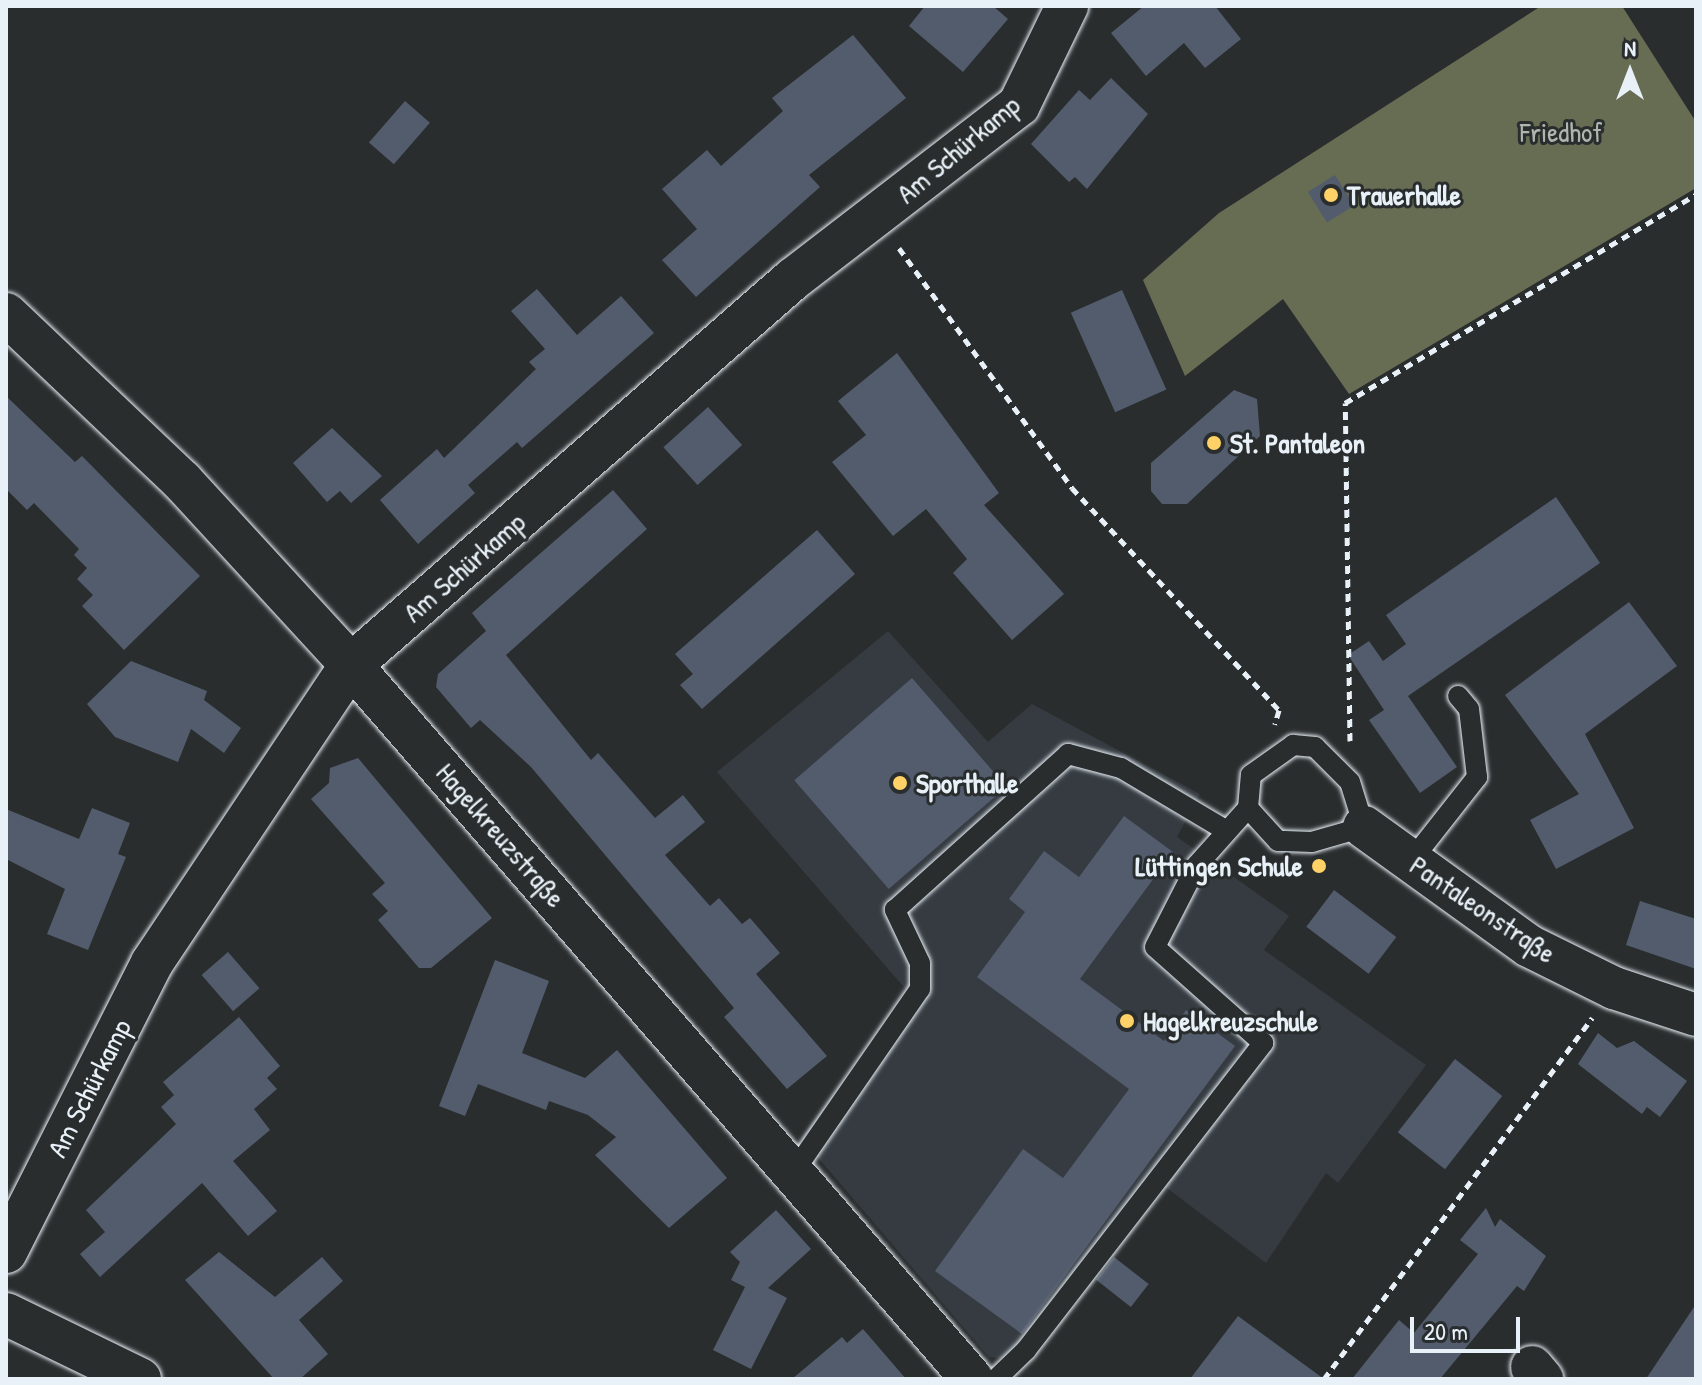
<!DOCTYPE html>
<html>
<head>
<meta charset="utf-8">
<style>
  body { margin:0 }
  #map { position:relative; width:1702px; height:1385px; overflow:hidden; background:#2a2d2e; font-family:"Patrick Hand",sans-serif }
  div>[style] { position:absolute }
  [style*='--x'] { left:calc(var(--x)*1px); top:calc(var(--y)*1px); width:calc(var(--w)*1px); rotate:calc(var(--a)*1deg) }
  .built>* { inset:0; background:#363b41 }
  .green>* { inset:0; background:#676d53 }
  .building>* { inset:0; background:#525c6c; transform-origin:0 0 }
  .path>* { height:5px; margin-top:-2.5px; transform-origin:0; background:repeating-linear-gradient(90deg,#e8f1f8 0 8px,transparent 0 14px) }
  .roads { filter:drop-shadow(0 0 2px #e8f1f8) drop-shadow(0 0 2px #e8f1f8) }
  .service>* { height:20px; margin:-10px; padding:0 10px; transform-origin:10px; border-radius:10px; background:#2a2d2e }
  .minor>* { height:42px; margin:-21px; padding:0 21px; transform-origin:21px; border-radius:21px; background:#2a2d2e }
  .dots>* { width:22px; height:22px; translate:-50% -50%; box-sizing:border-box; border:4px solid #2a2d2e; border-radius:50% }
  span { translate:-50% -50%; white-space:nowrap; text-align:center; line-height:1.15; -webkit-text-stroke:6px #2a2d2e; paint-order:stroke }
  .park-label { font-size:28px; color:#aeb6ae }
  .street-label { font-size:28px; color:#e8f1f8 }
  .poi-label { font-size:28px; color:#e8f1f8; font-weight:700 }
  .left { translate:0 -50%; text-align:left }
  .right { translate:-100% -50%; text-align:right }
  .frame { position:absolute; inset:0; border:8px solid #e8f1f8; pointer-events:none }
  .north { position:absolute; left:1590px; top:32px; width:80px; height:80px; -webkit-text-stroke:6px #2a2d2e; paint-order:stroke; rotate:0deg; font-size:22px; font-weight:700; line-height:32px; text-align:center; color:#e8f1f8 }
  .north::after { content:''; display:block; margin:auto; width:28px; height:36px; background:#e8f1f8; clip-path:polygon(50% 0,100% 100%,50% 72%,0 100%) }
  .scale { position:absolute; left:1410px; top:1317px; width:110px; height:36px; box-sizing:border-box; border:4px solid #e8f1f8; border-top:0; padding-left:10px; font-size:24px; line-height:28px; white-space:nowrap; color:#e8f1f8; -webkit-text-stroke:6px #2a2d2e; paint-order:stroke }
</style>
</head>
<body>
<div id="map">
  <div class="built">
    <div style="clip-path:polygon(888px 631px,988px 742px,1032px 704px,1200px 794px,1177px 837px,1289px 916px,1264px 950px,1426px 1065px,1338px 1183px,1326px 1173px,1266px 1263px,1163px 1185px,1028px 1361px,989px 1357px,801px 1138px,909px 993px,717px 772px)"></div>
  </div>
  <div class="green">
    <div style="clip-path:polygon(1541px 6px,1622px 6px,1696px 122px,1696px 188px,1349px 394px,1283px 299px,1185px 376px,1143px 280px,1219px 213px)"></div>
  </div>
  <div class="building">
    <div style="clip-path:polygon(925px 6px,993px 6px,1008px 19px,963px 72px,909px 26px)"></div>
    <div style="clip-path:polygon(1144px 6px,1215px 6px,1241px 39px,1205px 68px,1184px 43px,1146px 76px,1111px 33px)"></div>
    <div style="clip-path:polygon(853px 35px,906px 98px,809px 175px,820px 187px,696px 297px,662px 260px,697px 229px,662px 189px,707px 150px,721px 166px,783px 111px,772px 98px)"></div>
    <div style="clip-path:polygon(1111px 78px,1148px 114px,1087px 189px,1075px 177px,1069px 182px,1031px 144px,1079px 90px,1090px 100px)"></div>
    <div style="left:405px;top:101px;width:33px;height:55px;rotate:41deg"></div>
    <div style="left:1335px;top:175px;width:36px;height:32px;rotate:58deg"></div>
    <div style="clip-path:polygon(537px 289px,577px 335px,621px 296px,654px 333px,522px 448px,517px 442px,468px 485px,475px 493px,418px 544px,380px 500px,437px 449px,444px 458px,536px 369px,529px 362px,545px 349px,511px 311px)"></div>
    <div style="left:1122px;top:290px;width:109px;height:56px;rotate:66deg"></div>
    <div style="clip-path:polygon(897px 353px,999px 493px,984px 505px,1064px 594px,1012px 640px,953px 573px,967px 559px,926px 509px,893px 536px,832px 462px,866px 435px,838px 401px)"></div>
    <div style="clip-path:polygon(1234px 390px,1257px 399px,1260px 436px,1187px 504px,1162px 504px,1151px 491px,1151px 463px)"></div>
    <div style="clip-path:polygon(6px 396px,75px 462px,82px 456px,200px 576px,124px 650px,82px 606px,93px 595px,77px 579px,87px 568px,74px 555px,79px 549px,34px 503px,27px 510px,6px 489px)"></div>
    <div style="left:708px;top:407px;width:51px;height:60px;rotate:48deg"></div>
    <div style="clip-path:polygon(332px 428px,382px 476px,351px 503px,340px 491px,327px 502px,293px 463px)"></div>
    <div style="clip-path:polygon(613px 490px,647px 529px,506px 655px,591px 760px,598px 753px,655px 818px,683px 795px,705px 822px,665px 855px,710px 906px,719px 898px,742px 924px,750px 918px,780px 953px,756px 974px,827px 1056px,787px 1089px,724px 1017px,734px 1008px,531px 767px,480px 720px,471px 728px,436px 687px,438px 674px,486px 631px,472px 613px)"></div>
    <div style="clip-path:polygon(1556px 497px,1600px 563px,1408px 696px,1457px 767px,1420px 793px,1369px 720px,1384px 710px,1348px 655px,1369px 641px,1383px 661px,1406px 644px,1386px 615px)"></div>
    <div style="clip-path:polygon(817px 530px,855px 574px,702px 709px,680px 685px,693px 674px,675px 654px)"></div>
    <div style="clip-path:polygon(1629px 602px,1677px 666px,1585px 734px,1634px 828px,1556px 869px,1530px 820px,1579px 794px,1505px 695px)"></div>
    <div style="clip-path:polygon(131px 661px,207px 691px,204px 700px,241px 728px,224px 753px,191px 729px,178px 762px,115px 737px,87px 704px)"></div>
    <div style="left:912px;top:678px;width:144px;height:156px;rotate:49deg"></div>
    <div style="clip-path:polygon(358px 758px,492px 918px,431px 968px,419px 968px,378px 920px,388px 911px,372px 894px,385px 883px,311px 799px,329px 783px,330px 768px)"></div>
    <div style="clip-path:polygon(92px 808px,130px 823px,118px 854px,126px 857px,88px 950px,47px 934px,65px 889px,6px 859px,6px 809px,79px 839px)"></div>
    <div style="clip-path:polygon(1124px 816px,1173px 852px,1080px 979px,1164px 1041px,1186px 1010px,1235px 1046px,1022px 1334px,935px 1271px,1023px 1149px,1063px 1178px,1129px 1089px,977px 977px,1025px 912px,1009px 899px,1044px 851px,1079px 877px)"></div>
    <div style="left:1334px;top:890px;width:78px;height:46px;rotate:37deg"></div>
    <div style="clip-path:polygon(1640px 901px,1696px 919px,1696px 969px,1626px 945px)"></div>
    <div style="left:228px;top:952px;width:48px;height:35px;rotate:49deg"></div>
    <div style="clip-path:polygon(495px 960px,549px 981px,522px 1053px,585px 1078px,617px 1050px,727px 1178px,669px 1228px,595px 1155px,616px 1137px,588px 1115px,549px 1101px,546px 1110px,478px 1084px,465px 1116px,439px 1106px)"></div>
    <div style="clip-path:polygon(239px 1017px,280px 1066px,267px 1078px,277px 1089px,254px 1109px,270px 1130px,233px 1161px,277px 1211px,248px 1236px,202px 1183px,100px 1277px,80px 1254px,105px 1232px,86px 1210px,176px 1124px,161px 1107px,174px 1095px,163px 1082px)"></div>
    <div style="clip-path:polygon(1598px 1033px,1617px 1048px,1634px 1041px,1687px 1081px,1660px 1117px,1647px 1107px,1642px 1114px,1578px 1064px)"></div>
    <div style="left:1455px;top:1059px;width:60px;height:93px;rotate:38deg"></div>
    <div style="clip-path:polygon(1486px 1208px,1495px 1227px,1500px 1219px,1546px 1256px,1524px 1291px,1517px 1286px,1440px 1379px,1352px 1379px,1399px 1320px,1414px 1333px,1478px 1254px,1460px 1240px)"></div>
    <div style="clip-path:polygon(776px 1210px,811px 1249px,768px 1288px,787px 1298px,751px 1369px,713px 1350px,745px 1287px,731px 1280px,740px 1262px,730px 1252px)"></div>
    <div style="clip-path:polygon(219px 1252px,275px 1297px,322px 1257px,343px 1281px,299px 1320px,328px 1354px,300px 1379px,274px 1379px,185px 1280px)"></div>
    <div style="left:1114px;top:1257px;width:44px;height:29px;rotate:38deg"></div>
    <div style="clip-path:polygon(1696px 1304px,1696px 1379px,1646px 1379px)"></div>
    <div style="clip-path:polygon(1238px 1316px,1324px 1379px,1190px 1379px)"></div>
    <div style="clip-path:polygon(863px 1329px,906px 1379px,792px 1379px,842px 1337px,847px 1343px)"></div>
  </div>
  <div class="path">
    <div style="--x:899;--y:248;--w:296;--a:54.2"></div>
    <div style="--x:1072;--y:488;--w:304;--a:47"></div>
    <div style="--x:1279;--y:710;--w:15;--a:106"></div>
    <div style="--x:1350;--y:741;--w:338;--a:-90.8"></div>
    <div style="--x:1345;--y:403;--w:408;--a:-30.7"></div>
    <div style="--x:1324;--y:1379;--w:450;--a:-53.4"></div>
  </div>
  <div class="roads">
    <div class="service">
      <div style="--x:1293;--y:745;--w:22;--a:5"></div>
      <div style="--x:1315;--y:747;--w:49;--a:45"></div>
      <div style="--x:1350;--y:782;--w:47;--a:72.7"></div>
      <div style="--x:1364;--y:827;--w:54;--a:163.9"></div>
      <div style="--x:1312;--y:842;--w:34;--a:-178"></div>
      <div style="--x:1278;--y:841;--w:45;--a:-132.3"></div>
      <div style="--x:1248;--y:808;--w:33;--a:-85"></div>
      <div style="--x:1251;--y:775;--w:52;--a:-35.5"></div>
      <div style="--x:1411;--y:861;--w:107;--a:-51.8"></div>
      <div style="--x:1477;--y:777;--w:68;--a:-96.7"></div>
      <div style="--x:1469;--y:709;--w:17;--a:-130"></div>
      <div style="--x:795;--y:1170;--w:220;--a:-55.4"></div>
      <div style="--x:920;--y:989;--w:26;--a:-90"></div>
      <div style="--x:920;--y:963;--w:59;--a:-115.3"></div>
      <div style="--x:895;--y:910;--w:233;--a:-42"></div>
      <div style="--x:1068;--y:754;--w:55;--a:14.8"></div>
      <div style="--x:1121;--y:768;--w:123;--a:30.7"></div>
      <div style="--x:996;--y:1379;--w:42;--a:-44"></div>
      <div style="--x:1026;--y:1350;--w:388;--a:-52.3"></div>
      <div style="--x:1263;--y:1043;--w:144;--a:-138.4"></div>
      <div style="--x:1155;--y:947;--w:92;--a:-62.9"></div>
      <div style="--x:1197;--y:865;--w:76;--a:-48.2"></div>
    </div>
    <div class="minor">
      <div style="--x:6;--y:314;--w:243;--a:43.5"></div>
      <div style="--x:182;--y:481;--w:250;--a:47.4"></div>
      <div style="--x:351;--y:665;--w:946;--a:48.98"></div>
      <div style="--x:1364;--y:827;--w:203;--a:35.8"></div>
      <div style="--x:1529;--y:946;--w:95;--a:26.3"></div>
      <div style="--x:1614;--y:988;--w:86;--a:18.2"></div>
      <div style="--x:6;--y:1252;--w:324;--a:-63.2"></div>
      <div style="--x:152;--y:963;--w:358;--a:-56.3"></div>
      <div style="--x:351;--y:665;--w:587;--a:-41.13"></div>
      <div style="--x:793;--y:279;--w:285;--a:-37.6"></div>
      <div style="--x:1019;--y:105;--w:110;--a:-64.1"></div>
      <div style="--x:6;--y:1314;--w:149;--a:25.9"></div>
      <div style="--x:1532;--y:1367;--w:16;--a:50"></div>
    </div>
  </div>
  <div class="dots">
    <div style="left:1331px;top:195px;background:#ffd166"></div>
    <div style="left:1214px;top:443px;background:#ffd166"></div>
    <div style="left:900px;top:783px;background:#ffd166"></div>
    <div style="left:1319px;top:866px;background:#ffd166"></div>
    <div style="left:1127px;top:1021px;background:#ffd166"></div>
  </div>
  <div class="park-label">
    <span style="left:1561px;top:132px">Friedhof</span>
  </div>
  <div class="street-label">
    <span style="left:958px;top:149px;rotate:-40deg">Am Schürkamp</span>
    <span style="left:464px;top:567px;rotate:-41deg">Am Schürkamp</span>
    <span style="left:501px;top:835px;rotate:49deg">Hagelkreuzstraße</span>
    <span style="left:1483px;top:909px;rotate:34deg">Pantaleonstraße</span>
    <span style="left:89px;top:1088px;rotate:-63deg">Am Schürkamp</span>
  </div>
  <div class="poi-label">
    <span class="left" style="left:1347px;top:195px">Trauerhalle</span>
    <span class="left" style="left:1230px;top:443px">St. Pantaleon</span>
    <span class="left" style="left:916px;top:783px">Sporthalle</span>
    <span class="right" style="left:1303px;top:866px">Lüttingen Schule</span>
    <span class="left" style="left:1143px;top:1021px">Hagelkreuzschule</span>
  </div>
  <div class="frame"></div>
  <div class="north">N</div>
  <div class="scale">20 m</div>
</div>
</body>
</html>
